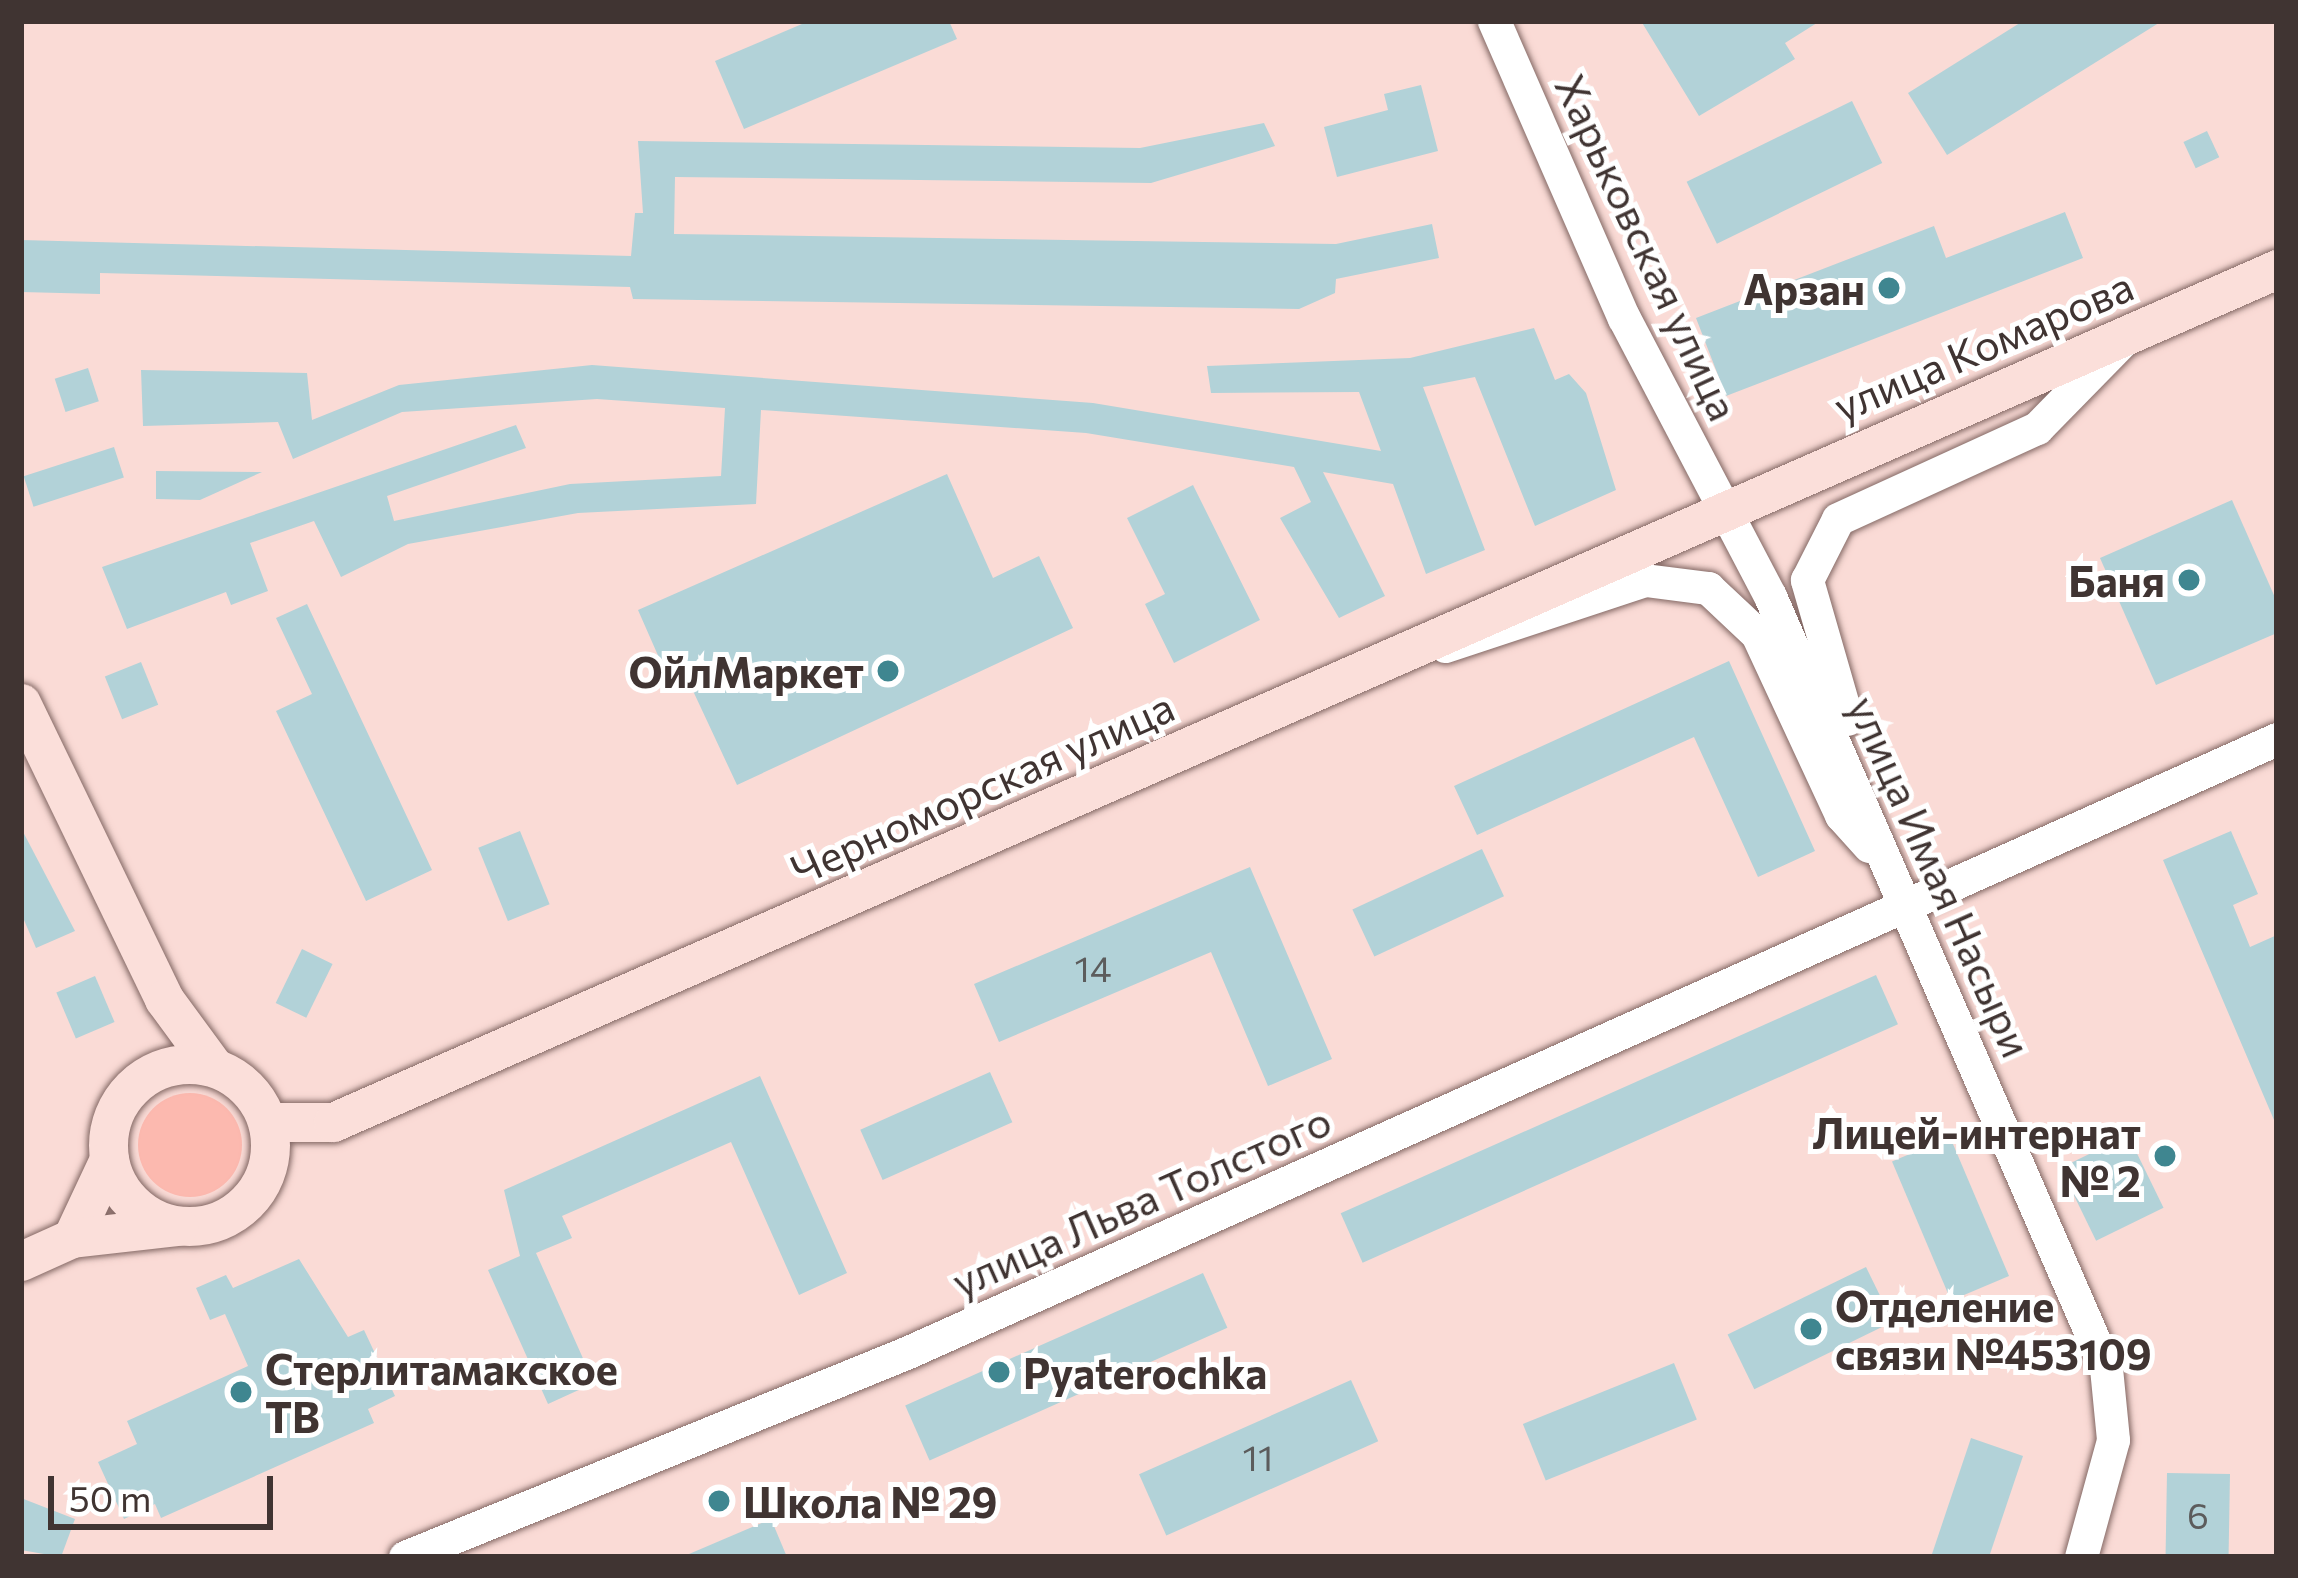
<!DOCTYPE html>
<html>
<head>
<meta charset="utf-8">
<style>
  body { margin:0 }
  #map { position:relative; width:2298px; height:1578px; overflow:hidden; background:#fadbd6; font-family:Commissioner,sans-serif }
  div>[style] { position:absolute }
  [style*='--x'] { left:calc(var(--x)*1px); top:calc(var(--y)*1px); width:calc(var(--w)*1px); rotate:calc(var(--a)*1deg) }
  .green>* { inset:0; background:#fcb9af }
  .round { border-radius:50% }
  .building>* { inset:0; background:#b2d2d8; transform-origin:0 0 }
  .roads { filter:drop-shadow(0 0 3px #836864) drop-shadow(0 0 3px #836864) }
  .minor>* { height:33px; margin:-16.5px; padding:0 16.5px; transform-origin:16.5px; border-radius:16.5px; background:#fff }
  .major>* { height:39px; margin:-19.5px; padding:0 19.5px; transform-origin:19.5px; border-radius:19.5px; background:#fbdfda }
  .major>.ring { margin:-19.5px; padding:0; box-sizing:content-box; background:none; border:39px solid #fbdfda; border-radius:50% }
  .dots>* { width:33px; height:33px; translate:-50% -50%; box-sizing:border-box; border:6px solid #fff; border-radius:50% }
  span { translate:-50% -50%; white-space:nowrap; text-align:center; line-height:1.15; -webkit-text-stroke:10px #fff; paint-order:stroke }
  .number-label { font-size:36px; color:#5c5c5c }
  .number-label span { -webkit-text-stroke-width:0 }
  .street-label { font-size:42px; color:#403432 }
  .poi-label { font-size:42px; color:#403432; font-weight:700 }
  .right { translate:-100% -50%; text-align:right }
  .left { translate:0 -50%; text-align:left }
  .frame { position:absolute; inset:0; border:24px solid #403432; pointer-events:none }
  .scale { position:absolute; left:48px; top:1476px; width:225px; height:54px; box-sizing:border-box; border:6px solid #403432; border-top:0; padding-left:15px; font-size:36px; line-height:42px; white-space:nowrap; color:#403432; -webkit-text-stroke:9px #fff; paint-order:stroke }
</style>
</head>
<body>
<div id="map">
  <div class="green">
    <div class="round" style="left:138px;top:1093px;width:104px;height:104px"></div>
  </div>
  <div class="building">
    <div style="clip-path:polygon(809px 21px,949px 21px,957px 39px,744px 129px,715px 61px)"></div>
    <div style="clip-path:polygon(1641px 21px,1820px 21px,1785px 43px,1795px 59px,1699px 116px)"></div>
    <div style="clip-path:polygon(2023px 21px,2162px 21px,1947px 155px,1908px 93px)"></div>
    <div style="clip-path:polygon(1421px 85px,1438px 151px,1337px 177px,1324px 127px,1388px 110px,1384px 94px)"></div>
    <div style="left:1852px;top:101px;width:69px;height:184px;rotate:64deg"></div>
    <div style="clip-path:polygon(1264px 123px,1275px 146px,1151px 183px,675px 177px,674px 234px,1336px 244px,1432px 224px,1439px 258px,1336px 279px,1335px 293px,1299px 309px,633px 299px,630px 287px,100px 273px,100px 294px,21px 292px,21px 240px,631px 256px,635px 213px,643px 213px,638px 141px,1140px 148px)"></div>
    <div style="left:2207px;top:131px;width:29px;height:26px;rotate:65deg"></div>
    <div style="clip-path:polygon(2065px 212px,2083px 258px,1726px 396px,1696px 318px,1934px 226px,1946px 258px)"></div>
    <div style="clip-path:polygon(1534px 328px,1555px 380px,1569px 374px,1586px 393px,1616px 490px,1535px 526px,1475px 377px,1423px 387px,1485px 550px,1426px 574px,1393px 484px,1323px 472px,1385px 596px,1339px 618px,1280px 518px,1311px 502px,1294px 467px,1086px 433px,761px 410px,756px 504px,578px 513px,408px 544px,341px 577px,314px 521px,250px 543px,268px 591px,231px 605px,226px 592px,127px 629px,102px 567px,516px 425px,526px 448px,387px 496px,394px 521px,570px 484px,721px 476px,725px 408px,597px 399px,402px 412px,293px 459px,278px 422px,143px 426px,141px 370px,307px 373px,312px 420px,399px 385px,592px 365px,1093px 403px,1381px 451px,1359px 392px,1211px 393px,1207px 366px,1410px 358px)"></div>
    <div style="left:88px;top:368px;width:35px;height:35px;rotate:72deg"></div>
    <div style="left:114px;top:447px;width:32px;height:95px;rotate:72deg"></div>
    <div style="clip-path:polygon(156px 471px,262px 472px,200px 500px,156px 499px)"></div>
    <div style="clip-path:polygon(947px 474px,993px 578px,1039px 556px,1073px 628px,737px 785px,687px 678px,671px 685px,638px 610px)"></div>
    <div style="clip-path:polygon(1193px 485px,1260px 620px,1174px 663px,1145px 604px,1165px 594px,1127px 518px)"></div>
    <div style="clip-path:polygon(2232px 500px,2277px 602px,2277px 633px,2156px 685px,2100px 558px)"></div>
    <div style="clip-path:polygon(307px 604px,432px 870px,366px 901px,276px 711px,312px 694px,276px 618px)"></div>
    <div style="clip-path:polygon(1729px 661px,1815px 851px,1758px 877px,1694px 737px,1477px 835px,1454px 786px)"></div>
    <div style="left:141px;top:662px;width:46px;height:39px;rotate:68deg"></div>
    <div style="clip-path:polygon(21px 828px,75px 931px,36px 948px,21px 913px)"></div>
    <div style="left:520px;top:831px;width:79px;height:45px;rotate:68deg"></div>
    <div style="clip-path:polygon(2231px 831px,2258px 894px,2233px 905px,2250px 947px,2277px 935px,2277px 1127px,2163px 860px)"></div>
    <div style="left:1482px;top:849px;width:52px;height:143px;rotate:65deg"></div>
    <div style="clip-path:polygon(1250px 867px,1332px 1059px,1268px 1086px,1211px 952px,999px 1042px,974px 984px)"></div>
    <div style="left:302px;top:949px;width:34px;height:60px;rotate:26deg"></div>
    <div style="left:1876px;top:975px;width:54px;height:586px;rotate:66deg"></div>
    <div style="left:95px;top:976px;width:50px;height:42px;rotate:67deg"></div>
    <div style="left:990px;top:1072px;width:55px;height:142px;rotate:66deg"></div>
    <div style="clip-path:polygon(760px 1076px,847px 1273px,799px 1295px,731px 1142px,562px 1216px,572px 1238px,536px 1253px,594px 1383px,548px 1404px,488px 1270px,520px 1256px,504px 1190px)"></div>
    <div style="left:2128px;top:1135px;width:81px;height:75px;rotate:64deg"></div>
    <div style="left:1950px;top:1137px;width:151px;height:63px;rotate:67deg"></div>
    <div style="clip-path:polygon(299px 1259px,348px 1337px,364px 1330px,395px 1396px,368px 1409px,374px 1423px,161px 1518px,155px 1504px,124px 1519px,98px 1462px,137px 1444px,127px 1421px,248px 1366px,225px 1314px,210px 1320px,196px 1288px,226px 1275px,233px 1288px)"></div>
    <div style="left:1866px;top:1267px;width:61px;height:154px;rotate:64deg"></div>
    <div style="left:1203px;top:1273px;width:60px;height:326px;rotate:66deg"></div>
    <div style="left:1674px;top:1363px;width:61px;height:163px;rotate:68deg"></div>
    <div style="left:1351px;top:1380px;width:67px;height:232px;rotate:66deg"></div>
    <div style="clip-path:polygon(1971px 1438px,2023px 1456px,1989px 1557px,1931px 1557px)"></div>
    <div style="left:2167px;top:1473px;width:63px;height:84px;rotate:1deg"></div>
    <div style="clip-path:polygon(21px 1498px,75px 1519px,61px 1557px,21px 1550px)"></div>
    <div style="clip-path:polygon(771px 1519px,787px 1557px,682px 1557px)"></div>
  </div>
  <div class="roads">
    <div class="minor">
      <div style="--x:1494;--y:21;--w:324;--a:66.4"></div>
      <div style="--x:1624;--y:318;--w:314;--a:62.3"></div>
      <div style="--x:1770;--y:596;--w:842;--a:66.48"></div>
      <div style="--x:2106;--y:1368;--w:72;--a:84.4"></div>
      <div style="--x:2113;--y:1440;--w:121;--a:105.3"></div>
      <div style="--x:1445;--y:646;--w:211;--a:-18.3"></div>
      <div style="--x:1645;--y:580;--w:64;--a:7.2"></div>
      <div style="--x:1708;--y:588;--w:67;--a:43.2"></div>
      <div style="--x:1757;--y:634;--w:200;--a:65.1"></div>
      <div style="--x:1841;--y:815;--w:42;--a:47.9"></div>
      <div style="--x:1847;--y:719;--w:145;--a:-106.1"></div>
      <div style="--x:1807;--y:580;--w:68;--a:-63.1"></div>
      <div style="--x:1838;--y:519;--w:219;--a:-24.6"></div>
      <div style="--x:2037;--y:428;--w:126;--a:-45.6"></div>
      <div style="--x:405;--y:1557;--w:541;--a:-22.16"></div>
      <div style="--x:906;--y:1353;--w:1502;--a:-24.13"></div>
    </div>
    <div class="major">
      <div style="--x:21;--y:703;--w:329;--a:64.2"></div>
      <div style="--x:164;--y:999;--w:84;--a:53.7"></div>
      <div class="ring" style="left:108px;top:1064px;width:123px;height:123px"></div>
      <div style="--x:268;--y:1122;--w:65;--a:0"></div>
      <div style="--x:333;--y:1122;--w:2123;--a:-23.69"></div>
      <div style="--x:72;--y:1238;--w:87;--a:-64.9"></div>
      <div style="--x:21;--y:1261;--w:56;--a:-24.3"></div>
      <div style="--x:72;--y:1238;--w:107;--a:-6.5"></div>
    </div>
  </div>
  <div class="dots">
    <div style="left:1889px;top:288px;background:#3f8690"></div>
    <div style="left:2189px;top:580px;background:#3f8690"></div>
    <div style="left:888px;top:671px;background:#3f8690"></div>
    <div style="left:2165px;top:1156px;background:#3f8690"></div>
    <div style="left:1811px;top:1329px;background:#3f8690"></div>
    <div style="left:999px;top:1372px;background:#3f8690"></div>
    <div style="left:241px;top:1392px;background:#3f8690"></div>
    <div style="left:719px;top:1501px;background:#3f8690"></div>
  </div>
  <div class="number-label">
    <span style="left:1093px;top:968px">14</span>
    <span style="left:1258px;top:1457px">11</span>
    <span style="left:2198px;top:1515px">6</span>
  </div>
  <div class="street-label">
    <span style="left:1648px;top:247px;rotate:65deg">Харьковская улица</span>
    <span style="left:1983px;top:345px;rotate:-23deg">улица Комарова</span>
    <span style="left:982px;top:787px;rotate:-24deg">Черноморская улица</span>
    <span style="left:1941px;top:876px;rotate:66deg">улица Имая Насыри</span>
    <span style="left:1141px;top:1200px;rotate:-24deg">улица Льва Толстого</span>
  </div>
  <div class="poi-label">
    <span class="right" style="left:1865px;top:288px">Арзан</span>
    <span class="right" style="left:2165px;top:580px">Баня</span>
    <span class="right" style="left:864px;top:671px">ОйлМаркет</span>
    <span class="right" style="left:2141px;top:1156px">Лицей-интернат<br>№ 2</span>
    <span class="left" style="left:1835px;top:1329px">Отделение<br>связи №453109</span>
    <span class="left" style="left:265px;top:1392px">Стерлитамакское<br>ТВ</span>
    <span class="left" style="left:1023px;top:1372px">Pyaterochka</span>
    <span class="left" style="left:743px;top:1501px">Школа № 29</span>
  </div>
  <div class="frame"></div>
  <div class="scale">50 m</div>
</div>
</body>
</html>
